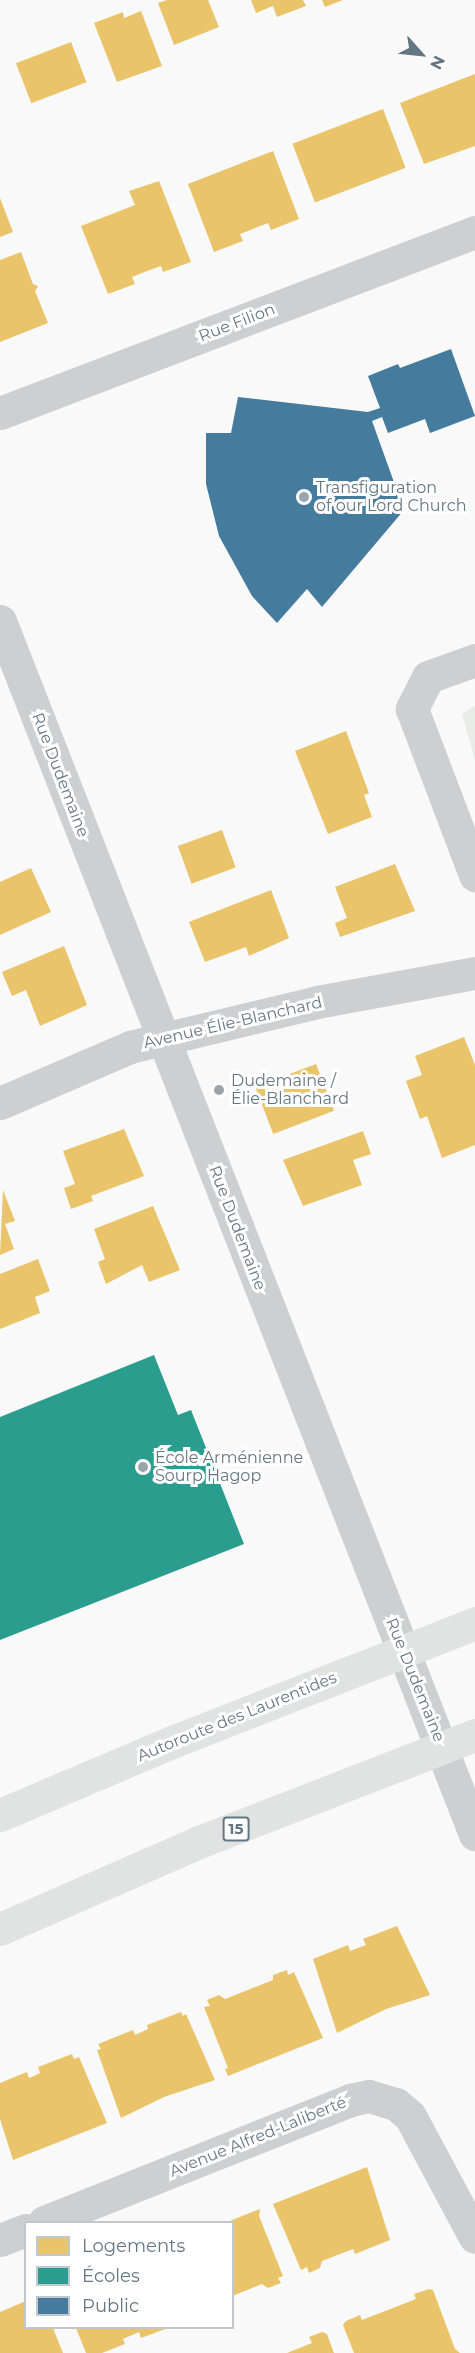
<!DOCTYPE html>
<html>
<head>
<meta charset="utf-8">
<style>
  body { margin:0 }
  #map { position:relative; width:475px; height:2353px; overflow:hidden; background:#f9f9f9; font-family:Montserrat,sans-serif }
  div>[style] { position:absolute }
  [style*='--x'] { left:calc(var(--x)*1px); top:calc(var(--y)*1px); width:calc(var(--w)*1px); rotate:calc(var(--a)*1deg) }
  .green>* { inset:0; background:#e8ebe6 }
  .homes>* { inset:0; background:#e9c46a; transform-origin:0 0 }
  .schools>* { inset:0; background:#2a9d8f }
  .public>* { inset:0; background:#457b9d }
  .minor>* { height:33px; margin:-16.5px; padding:0 16.5px; transform-origin:16.5px; border-radius:16.5px; background:#cecfd0 }
  .tertiary>* { height:33px; margin:-16.5px; padding:0 16.5px; transform-origin:16.5px; border-radius:16.5px; background:#cecfd0 }
  .motorway>* { height:33px; margin:-16.5px; padding:0 16.5px; transform-origin:16.5px; border-radius:16.5px; background:#e1e2e2 }
  .dots>* { width:16px; height:16px; translate:-50% -50%; box-sizing:border-box; border:3px solid #fff; border-radius:50% }
  span { translate:-50% -50%; white-space:nowrap; text-align:center; line-height:1.15; -webkit-text-stroke:6px #fff; paint-order:stroke }
  .shield-label span { padding:2px 4px; background:#fff; border:2px solid; border-radius:4px; -webkit-text-stroke-width:0 }
  .shield-label { font-size:15px; color:#657683; font-weight:700 }
  .street-label { font-size:16px; color:#657683 }
  .poi-label { font-size:16px; color:#657683 }
  .left { translate:0 -50%; text-align:left }
  .legend { position:absolute; left:24px; top:2221px; width:210px; height:108px; box-sizing:border-box; background:#fff; border:2px solid #c1c8cd; margin:0; padding:8px 10px; list-style:none; font-size:18px; color:#657683 }
  .legend li { display:flex; align-items:center; gap:12px; height:30px }
  .legend b { width:30px; border:2px solid #c1c8cd }
  .north { position:absolute; left:391px; top:24px; width:60px; height:60px; -webkit-text-stroke:4px #fff; paint-order:stroke; rotate:117deg; font-size:16px; font-weight:700; line-height:24px; text-align:center; color:#657683 }
  .north::after { content:''; display:block; margin:auto; width:21px; height:27px; background:#657683; clip-path:polygon(50% 0,100% 100%,50% 72%,0 100%) }
</style>
</head>
<body>
<div id="map">
  <div class="green">
    <div style="clip-path:polygon(475px 706px,475px 760px,462px 714px)"></div>
  </div>
  <div class="homes">
    <div style="clip-path:polygon(167px 0,208px 0,219px 27px,174px 45px,158px 3px)"></div>
    <div style="clip-path:polygon(251px 0,303px 0,306px 6px,277px 17px,273px 6px,256px 13px)"></div>
    <div style="clip-path:polygon(322px 0,343px 0,325px 7px)"></div>
    <div style="clip-path:polygon(141px 11px,162px 66px,117px 82px,94px 23px,123px 12px,124px 18px)"></div>
    <div style="left:71px;top:42px;width:43px;height:59px;rotate:69deg"></div>
    <div style="clip-path:polygon(475px 74px,475px 146px,424px 164px,400px 103px)"></div>
    <div style="left:383px;top:109px;width:63px;height:97px;rotate:69deg"></div>
    <div style="clip-path:polygon(273px 151px,299px 219px,271px 230px,268px 223px,253px 229px,240px 234px,243px 241px,214px 252px,188px 184px)"></div>
    <div style="clip-path:polygon(159px 181px,191px 262px,163px 272px,161px 266px,147px 271px,132px 277px,135px 284px,108px 294px,81px 226px,135px 205px,129px 191px)"></div>
    <div style="clip-path:polygon(0 198px,13px 232px,0 237px)"></div>
    <div style="clip-path:polygon(21px 252px,33px 284px,38px 286px,35px 291px,48px 323px,0 342px,0 260px)"></div>
    <div style="clip-path:polygon(346px 731px,369px 793px,364px 795px,372px 817px,328px 834px,295px 751px)"></div>
    <div style="left:222px;top:830px;width:40px;height:47px;rotate:70deg"></div>
    <div style="clip-path:polygon(395px 864px,415px 911px,340px 937px,335px 923px,347px 918px,335px 887px)"></div>
    <div style="clip-path:polygon(31px 868px,51px 912px,0 935px,0 882px)"></div>
    <div style="clip-path:polygon(271px 890px,289px 938px,249px 956px,246px 947px,205px 962px,189px 922px)"></div>
    <div style="clip-path:polygon(64px 946px,87px 1005px,40px 1026px,26px 990px,12px 996px,2px 972px)"></div>
    <div style="clip-path:polygon(464px 1037px,475px 1065px,475px 1145px,442px 1158px,427px 1116px,420px 1119px,406px 1081px,422px 1075px,415px 1056px)"></div>
    <div style="left:316px;top:1064px;width:50px;height:65px;rotate:69deg"></div>
    <div style="clip-path:polygon(124px 1129px,144px 1176px,91px 1196px,93px 1201px,71px 1209px,64px 1188px,75px 1184px,63px 1151px)"></div>
    <div style="clip-path:polygon(363px 1131px,371px 1154px,353px 1160px,362px 1185px,303px 1206px,283px 1160px)"></div>
    <div style="clip-path:polygon(3px 1190px,15px 1221px,5px 1224px,14px 1249px,0 1255px)"></div>
    <div style="clip-path:polygon(153px 1206px,180px 1270px,149px 1282px,142px 1265px,106px 1284px,98px 1262px,105px 1259px,94px 1229px)"></div>
    <div style="clip-path:polygon(38px 1259px,50px 1291px,35px 1297px,40px 1313px,0 1329px,0 1274px)"></div>
    <div style="clip-path:polygon(397px 1926px,430px 1995px,386px 2009px,337px 2033px,313px 1959px,348px 1945px,350px 1951px,366px 1945px,363px 1939px)"></div>
    <div style="clip-path:polygon(287px 1970px,288px 1975px,294px 1972px,323px 2038px,228px 2076px,225px 2069px,228px 2068px,204px 2007px,210px 2006px,207px 2000px,219px 1995px,225px 1999px,273px 1980px,273px 1975px)"></div>
    <div style="clip-path:polygon(181px 2012px,183px 2016px,186px 2014px,215px 2080px,164px 2097px,121px 2118px,97px 2050px,101px 2049px,98px 2044px,133px 2030px,135px 2035px,148px 2029px,147px 2025px)"></div>
    <div style="clip-path:polygon(72px 2054px,74px 2059px,79px 2057px,107px 2123px,13px 2160px,0 2119px,0 2083px,27px 2072px,29px 2078px,34px 2076px,40px 2073px,38px 2067px)"></div>
    <div style="clip-path:polygon(367px 2167px,390px 2240px,355px 2254px,353px 2249px,322px 2261px,320px 2268px,309px 2273px,307px 2267px,301px 2270px,273px 2204px)"></div>
    <div style="clip-path:polygon(260px 2209px,259px 2216px,283px 2276px,278px 2278px,281px 2283px,268px 2288px,262px 2284px,232px 2296px,232px 2222px,227px 2222px)"></div>
    <div style="clip-path:polygon(429px 2289px,433px 2290px,455px 2349px,460px 2353px,354px 2353px,343px 2325px,346px 2321px,360px 2315px,362px 2320px,416px 2299px,414px 2294px)"></div>
    <div style="clip-path:polygon(26px 2301px,26px 2328px,53px 2328px,63px 2353px,0 2353px,0 2312px)"></div>
    <div style="clip-path:polygon(76px 2328px,168px 2328px,141px 2338px,139px 2332px,123px 2339px,125px 2344px,102px 2353px,86px 2353px)"></div>
    <div style="clip-path:polygon(322px 2332px,327px 2334px,334px 2353px,287px 2353px,312px 2343px,309px 2337px)"></div>
  </div>
  <div class="schools">
    <div style="clip-path:polygon(154px 1355px,178px 1415px,191px 1410px,244px 1544px,0 1640px,0 1417px)"></div>
  </div>
  <div class="public">
    <div style="clip-path:polygon(451px 349px,475px 416px,430px 433px,425px 419px,388px 433px,382px 417px,372px 421px,404px 510px,322px 607px,307px 589px,277px 623px,252px 596px,219px 536px,206px 484px,206px 433px,231px 433px,238px 397px,368px 412px,380px 408px,368px 376px,398px 364px,400px 368px)"></div>
  </div>
  <div class="minor">
    <div style="--x:0;--y:413;--w:508;--a:-20.86"></div>
    <div style="--x:475;--y:660;--w:50;--a:160.1"></div>
    <div style="--x:428;--y:677;--w:36;--a:117"></div>
    <div style="--x:412;--y:709;--w:178;--a:69.2"></div>
    <div style="--x:0;--y:1103;--w:142;--a:-23.3"></div>
    <div style="--x:130;--y:1047;--w:192;--a:-13.5"></div>
    <div style="--x:317;--y:1002;--w:161;--a:-10.4"></div>
    <div style="--x:44;--y:2222;--w:329;--a:-21.7"></div>
    <div style="--x:350;--y:2100;--w:19;--a:-12"></div>
    <div style="--x:369;--y:2096;--w:28;--a:17"></div>
    <div style="--x:396;--y:2104;--w:18;--a:41"></div>
    <div style="--x:410;--y:2116;--w:137;--a:61.8"></div>
    <div style="--x:0;--y:2240;--w:28;--a:-21"></div>
  </div>
  <div class="tertiary">
    <div style="--x:0;--y:621;--w:1303;--a:68.62"></div>
  </div>
  <div class="motorway">
    <div style="--x:0;--y:1815;--w:192;--a:-23"></div>
    <div style="--x:177;--y:1740;--w:320;--a:-21.4"></div>
    <div style="--x:0;--y:1929;--w:217;--a:-23.6"></div>
    <div style="--x:199;--y:1842;--w:296;--a:-21.2"></div>
  </div>
  <div class="dots">
    <div style="left:304px;top:497px;background:#99a4ac"></div>
    <div style="left:219px;top:1090px;background:#99a4ac"></div>
    <div style="left:143px;top:1467px;background:#99a4ac"></div>
  </div>
  <div class="shield-label">
    <span style="left:236px;top:1829px">15</span>
  </div>
  <div class="street-label">
    <span style="left:237px;top:323px;rotate:-21deg">Rue Filion</span>
    <span style="left:60px;top:775px;rotate:69deg">Rue Dudemaine</span>
    <span style="left:233px;top:1023px;rotate:-13deg">Avenue Élie-Blanchard</span>
    <span style="left:237px;top:1228px;rotate:69deg">Rue Dudemaine</span>
    <span style="left:415px;top:1680px;rotate:68deg">Rue Dudemaine</span>
    <span style="left:237px;top:1717px;rotate:-22deg">Autoroute des Laurentides</span>
    <span style="left:258px;top:2137px;rotate:-22deg">Avenue Alfred-Laliberté</span>
  </div>
  <div class="poi-label">
    <span class="left" style="left:316px;top:497px">Transfiguration<br>of our Lord Church</span>
    <span class="left" style="left:231px;top:1090px">Dudemaine /<br>Élie-Blanchard</span>
    <span class="left" style="left:155px;top:1467px">École Arménienne<br>Sourp Hagop</span>
  </div>
  <ul class="legend">
  <li><b style="height:16px;background:#e9c46a"></b>Logements</li>
  <li><b style="height:16px;background:#2a9d8f"></b>Écoles</li>
  <li><b style="height:16px;background:#457b9d"></b>Public</li>
  </ul>
  <div class="north">N</div>
</div>
</body>
</html>
